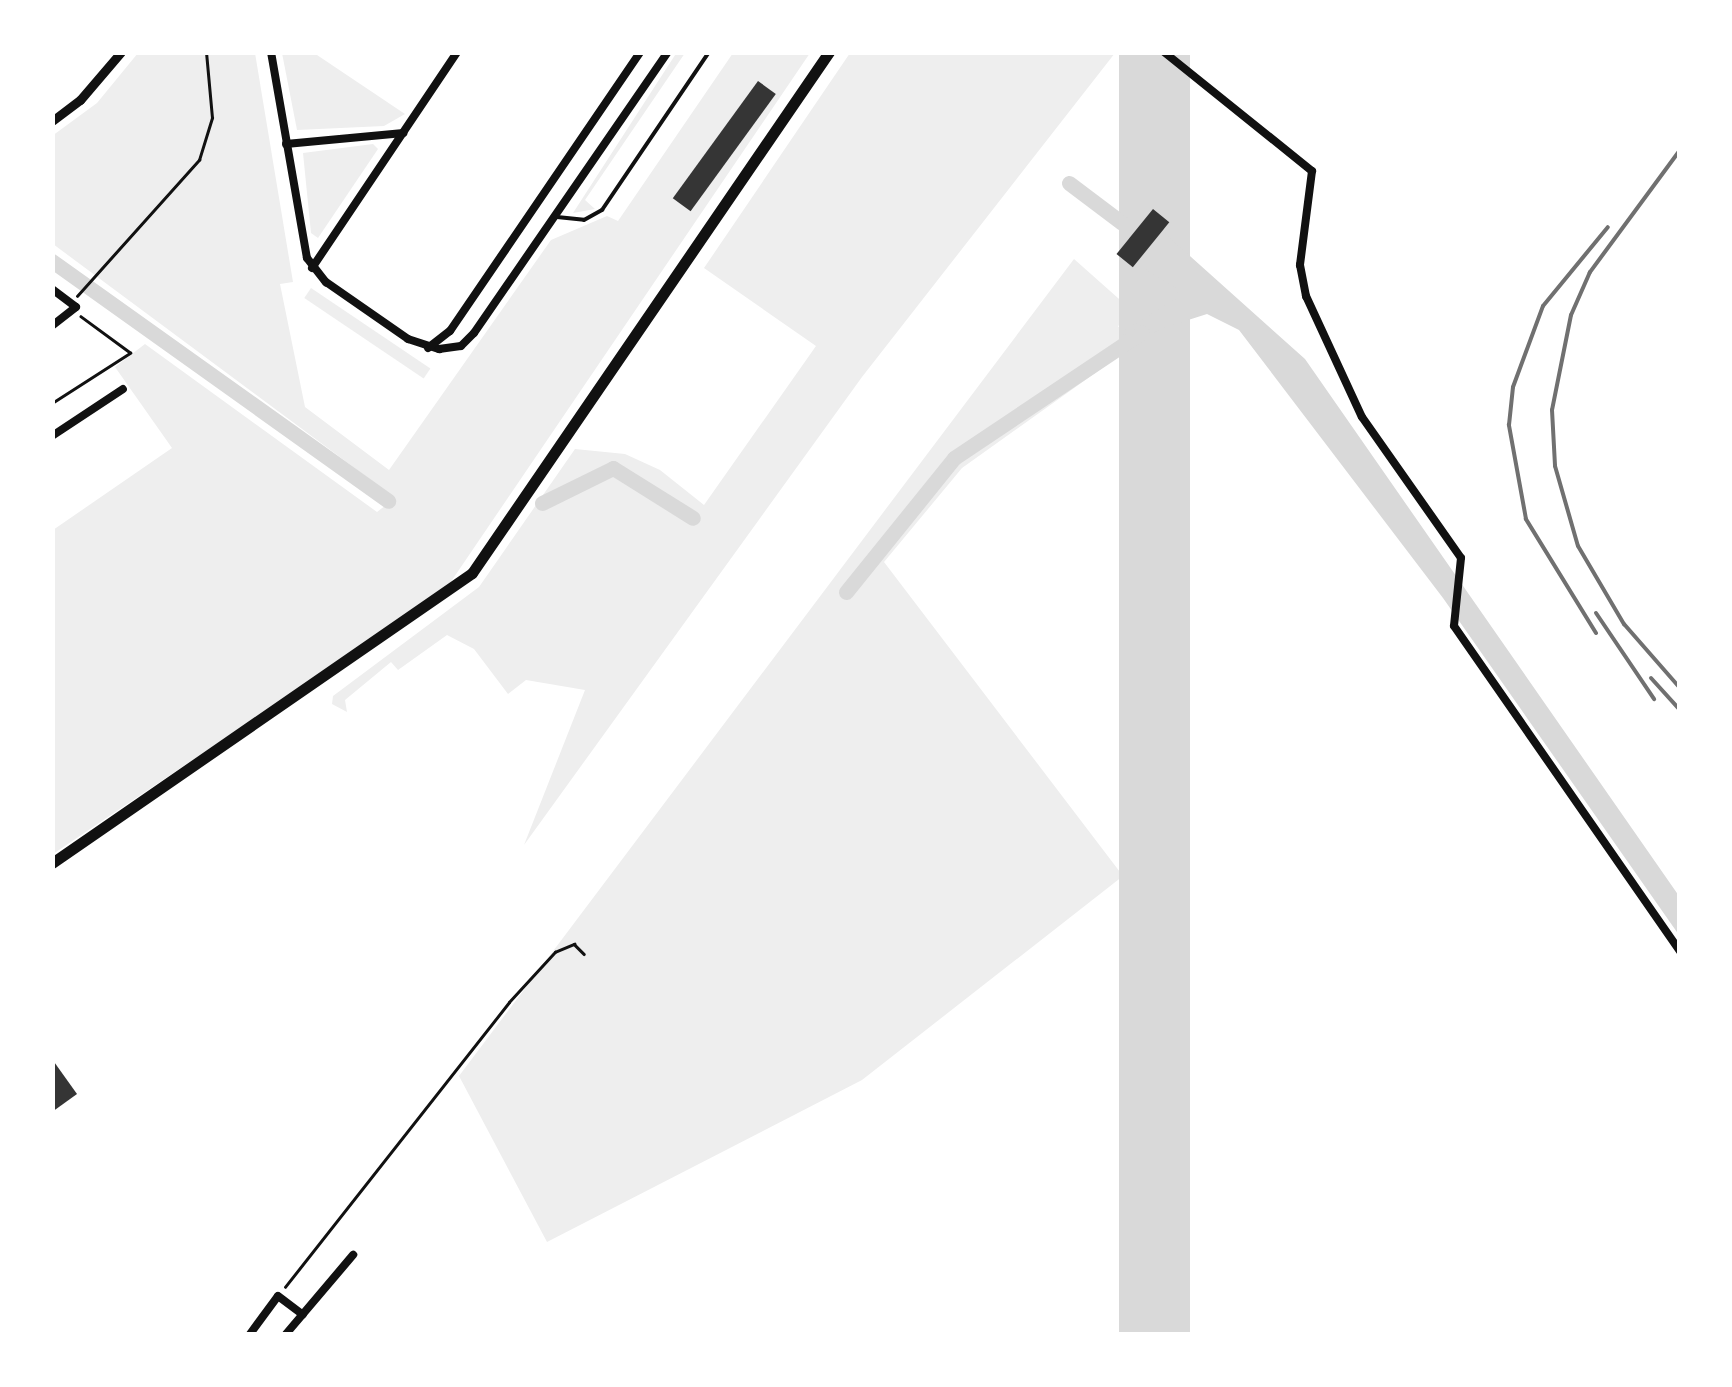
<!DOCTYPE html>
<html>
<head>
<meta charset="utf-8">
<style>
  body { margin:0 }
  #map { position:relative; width:1732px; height:1387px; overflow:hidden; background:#fff; font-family:"Crimson Pro",serif }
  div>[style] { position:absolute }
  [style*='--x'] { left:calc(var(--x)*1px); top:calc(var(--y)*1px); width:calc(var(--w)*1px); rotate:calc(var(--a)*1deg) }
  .green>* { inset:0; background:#eee; transform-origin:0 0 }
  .water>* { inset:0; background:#d9d9d9; transform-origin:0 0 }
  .canal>* { height:15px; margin:-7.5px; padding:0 7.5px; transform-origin:7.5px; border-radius:7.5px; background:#d9d9d9 }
  .building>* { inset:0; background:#353535; transform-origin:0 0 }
  .path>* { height:2.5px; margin:-1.25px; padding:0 1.25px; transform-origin:1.25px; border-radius:1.25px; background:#111 }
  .service>* { height:4px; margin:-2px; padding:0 2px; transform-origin:2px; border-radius:2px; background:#111 }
  .minor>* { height:8px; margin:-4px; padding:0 4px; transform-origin:4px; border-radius:4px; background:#111 }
  .tertiary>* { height:9px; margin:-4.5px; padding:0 4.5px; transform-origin:4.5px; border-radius:4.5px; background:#111 }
  .primary>* { height:11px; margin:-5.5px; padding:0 5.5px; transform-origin:5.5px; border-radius:5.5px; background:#111 }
  .rail>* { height:4px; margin:-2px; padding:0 2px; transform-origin:2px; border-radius:2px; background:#707070 }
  span { translate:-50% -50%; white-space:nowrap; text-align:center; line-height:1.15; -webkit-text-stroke:9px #fff; paint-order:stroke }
  .frame { position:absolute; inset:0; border:55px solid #fff; pointer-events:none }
</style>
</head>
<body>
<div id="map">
  <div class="green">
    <div style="clip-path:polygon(677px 52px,685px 53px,585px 200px,595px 209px,573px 213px)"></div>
    <div style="clip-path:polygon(138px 53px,255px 53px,293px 282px,280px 284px,305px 407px,389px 470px,551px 240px,607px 216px,618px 221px,733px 53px,810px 53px,446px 589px,53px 854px,53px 530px,172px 448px,115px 367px,145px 344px,377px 512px,395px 498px,53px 244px,52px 136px,97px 103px)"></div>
    <div style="clip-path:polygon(282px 53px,314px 53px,405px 114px,384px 126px,297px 130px)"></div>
    <div style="clip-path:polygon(850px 53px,1115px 53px,862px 377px,524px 845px,585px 690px,526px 680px,508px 694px,474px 649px,447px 635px,398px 670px,391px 662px,345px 700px,347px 712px,332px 704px,333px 696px,479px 587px,575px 449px,625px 454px,660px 470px,704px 505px,816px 346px,704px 268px)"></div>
    <div style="clip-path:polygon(373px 144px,378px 149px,318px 238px,311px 233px,303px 153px)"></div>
    <div style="clip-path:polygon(1074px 259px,1136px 314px,1118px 326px,1133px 346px,962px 468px,884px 562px,1123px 876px,862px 1080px,547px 1242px,459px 1076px)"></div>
    <div style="left:311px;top:288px;width:144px;height:12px;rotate:34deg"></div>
  </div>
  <div class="water">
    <div style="left:1119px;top:53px;width:71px;height:1603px"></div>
    <div style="clip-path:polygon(1162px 231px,1305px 359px,1679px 896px,1679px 935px,1443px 598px,1239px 330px,1207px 314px,1160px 329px,1133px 346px,1122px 332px,1179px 297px,1175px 287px,1145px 269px,1149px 263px,1142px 257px)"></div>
  </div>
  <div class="canal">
    <div style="--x:1069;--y:183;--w:66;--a:37"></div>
    <div style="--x:52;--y:261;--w:413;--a:35.5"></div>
    <div style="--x:542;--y:503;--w:79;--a:-26.2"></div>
    <div style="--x:613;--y:468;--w:94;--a:32"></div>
    <div style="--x:846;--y:592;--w:172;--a:-51.1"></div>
    <div style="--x:954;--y:458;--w:226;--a:-33.8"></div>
  </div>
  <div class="building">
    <div style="left:758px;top:81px;width:22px;height:145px;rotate:36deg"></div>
    <div style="left:1153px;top:209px;width:21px;height:58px;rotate:39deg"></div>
    <div style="clip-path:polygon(52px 1059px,77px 1094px,52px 1112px)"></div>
  </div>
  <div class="path">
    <div style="--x:77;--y:296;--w:183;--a:-48.1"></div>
    <div style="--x:199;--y:160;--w:44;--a:-72.8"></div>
    <div style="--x:212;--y:118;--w:66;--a:-95.2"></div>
    <div style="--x:52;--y:403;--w:93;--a:-32.7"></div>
    <div style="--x:130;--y:353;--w:61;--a:-143.7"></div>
    <div style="--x:285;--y:1287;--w:362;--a:-51.8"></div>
    <div style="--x:509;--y:1002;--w:68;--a:-47.4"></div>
    <div style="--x:555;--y:952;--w:21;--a:-23"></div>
    <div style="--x:574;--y:944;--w:14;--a:45"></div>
  </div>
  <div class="service">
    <div style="--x:557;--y:217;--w:27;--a:6"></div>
    <div style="--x:584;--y:220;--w:21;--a:-29"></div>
    <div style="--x:602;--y:210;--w:191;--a:-55.9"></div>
  </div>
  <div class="minor">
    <div style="--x:271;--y:52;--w:209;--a:80.1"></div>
    <div style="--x:307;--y:258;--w:31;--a:52"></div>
    <div style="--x:326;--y:282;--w:100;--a:34.8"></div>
    <div style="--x:408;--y:339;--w:33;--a:18"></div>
    <div style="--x:439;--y:349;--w:22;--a:-8"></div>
    <div style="--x:461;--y:346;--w:18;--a:-45"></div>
    <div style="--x:474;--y:333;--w:341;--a:-55.4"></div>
    <div style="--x:1164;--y:52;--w:190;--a:38.8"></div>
    <div style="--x:1312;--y:171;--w:95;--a:97.3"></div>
    <div style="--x:1300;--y:265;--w:32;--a:79"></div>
    <div style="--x:1306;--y:296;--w:133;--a:65.2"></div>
    <div style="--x:1362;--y:417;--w:172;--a:54.9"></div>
    <div style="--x:1461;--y:558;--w:68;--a:95.9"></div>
    <div style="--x:1454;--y:626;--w:396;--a:55.2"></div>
    <div style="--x:286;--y:144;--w:118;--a:-5.4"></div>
    <div style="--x:312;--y:268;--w:260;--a:-56.1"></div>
    <div style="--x:52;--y:289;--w:30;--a:37"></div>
    <div style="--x:76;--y:307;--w:31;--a:142"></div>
    <div style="--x:428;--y:348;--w:28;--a:-38"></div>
    <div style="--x:450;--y:331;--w:338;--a:-55.7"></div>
    <div style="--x:52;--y:436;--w:85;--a:-33.5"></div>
    <div style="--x:250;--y:1334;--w:47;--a:-53.6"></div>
    <div style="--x:278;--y:1296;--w:31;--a:37"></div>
    <div style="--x:286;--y:1334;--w:104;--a:-49.7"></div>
  </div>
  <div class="tertiary">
    <div style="--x:52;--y:121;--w:35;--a:-37"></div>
    <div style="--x:80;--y:100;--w:63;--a:-49.5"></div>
  </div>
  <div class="primary">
    <div style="--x:52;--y:863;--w:510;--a:-34.62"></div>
    <div style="--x:472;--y:573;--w:632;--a:-55.58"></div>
  </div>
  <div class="rail">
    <div style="--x:1680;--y:150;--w:152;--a:126.4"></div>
    <div style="--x:1590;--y:272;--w:47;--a:113.8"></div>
    <div style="--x:1571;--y:315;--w:97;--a:101.3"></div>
    <div style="--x:1552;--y:410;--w:56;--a:86.9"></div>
    <div style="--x:1555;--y:466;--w:83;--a:74"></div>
    <div style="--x:1578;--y:546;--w:91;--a:59.5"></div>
    <div style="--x:1624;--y:624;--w:85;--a:48.8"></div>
    <div style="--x:1596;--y:613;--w:104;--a:56"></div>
    <div style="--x:1596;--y:633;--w:134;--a:-121.6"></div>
    <div style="--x:1526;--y:519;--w:96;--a:-100.3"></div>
    <div style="--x:1509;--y:425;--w:38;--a:-84"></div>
    <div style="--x:1513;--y:387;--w:86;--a:-69.7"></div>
    <div style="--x:1543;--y:306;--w:102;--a:-50.6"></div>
    <div style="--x:1651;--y:678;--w:43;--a:47.8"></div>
  </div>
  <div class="frame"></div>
</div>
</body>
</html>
